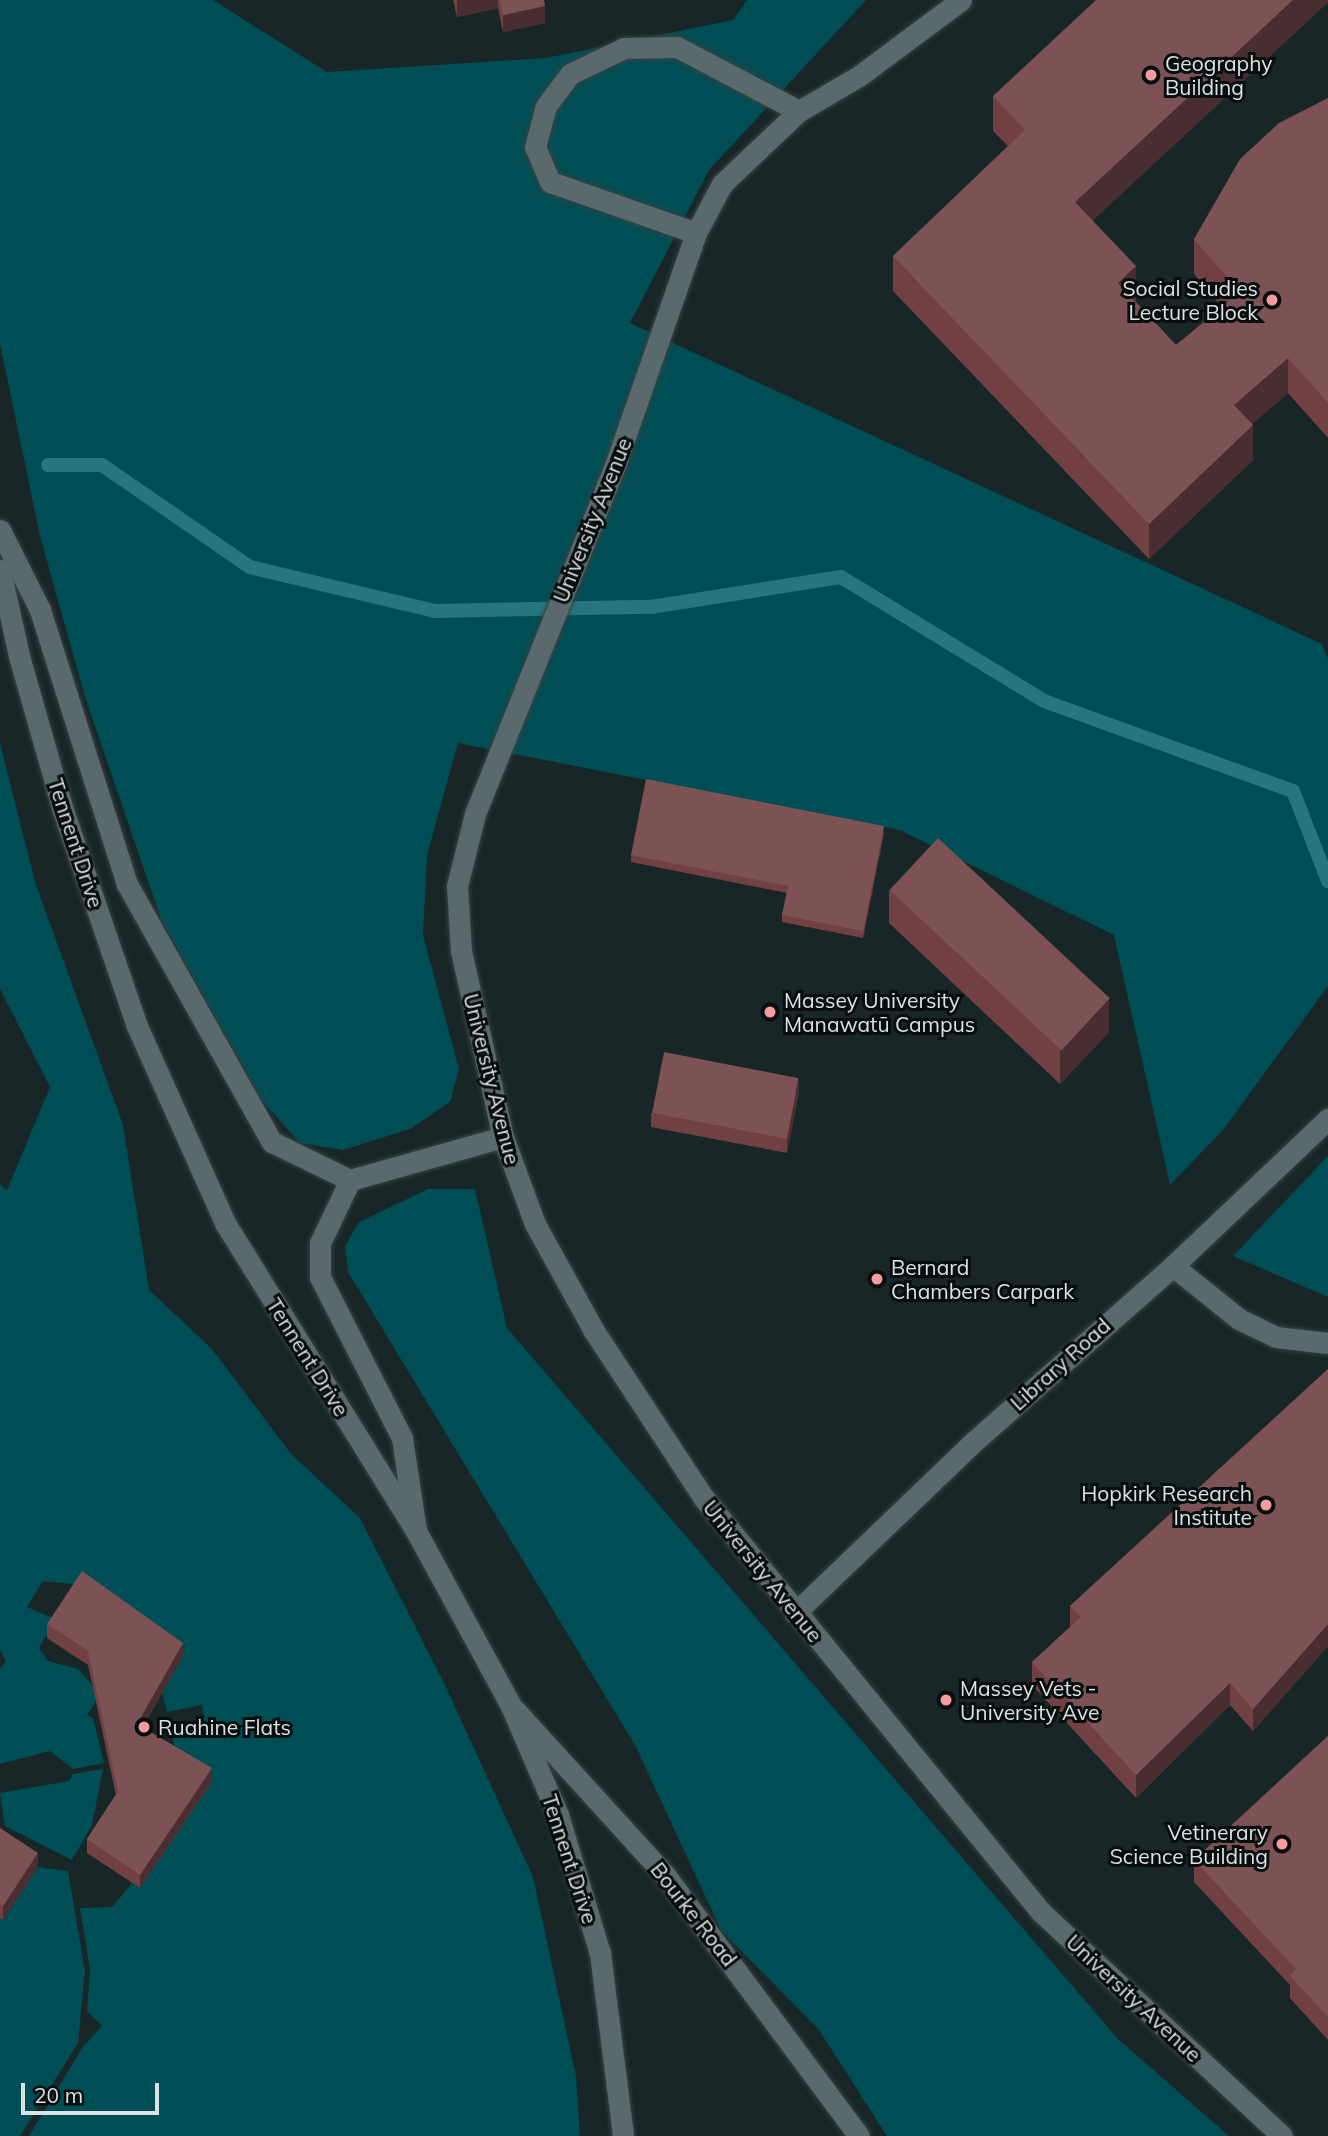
<!DOCTYPE html>
<html>
<head>
<meta charset="utf-8">
<style>
  body { margin:0 }
  #map { position:relative; width:1328px; height:2136px; overflow:hidden; background:#182627; font-family:Mulish,sans-serif }
  div>[style] { position:absolute }
  [style*='--x'] { left:calc(var(--x)*1px); top:calc(var(--y)*1px); width:calc(var(--w)*1px); rotate:calc(var(--a)*1deg) }
  .green>* { inset:0; background:#004e55 }
  .stream>* { height:14px; margin:-7px; padding:0 7px; transform-origin:7px; border-radius:7px; background:#27767e }
  .roads { filter:drop-shadow(0 0 2px #374243) drop-shadow(0 0 2px #374243) }
  .lane>* { height:21px; margin:-10.5px; padding:0 10.5px; transform-origin:10.5px; border-radius:10.5px; background:#5a696b }
  .street>* { height:21px; margin:-10.5px; padding:0 10.5px; transform-origin:10.5px; border-radius:10.5px; background:#5a696b }
  .secondary>* { height:21px; margin:-10.5px; padding:0 10.5px; transform-origin:10.5px; border-radius:10.5px; background:#5a696b }
  .wall>* { inset:0; background:#714043 }
  .shaded-wall>* { inset:0; background:#492e31; transform-origin:0 0 }
  .building>* { inset:0; background:#7c5254; transform-origin:0 0 }
  .dots>* { width:19px; height:19px; translate:-50% -50%; box-sizing:border-box; border:4px solid #080e0e; border-radius:50% }
  span { translate:-50% -50%; white-space:nowrap; text-align:center; line-height:1.15; -webkit-text-stroke:6px #080e0e; paint-order:stroke }
  .poi-label { font-size:21px; color:#dae2e3 }
  .left { translate:0 -50%; text-align:left }
  .right { translate:-100% -50%; text-align:right }
  .street-label { font-size:21px; color:#dae2e3 }
  .scale { position:absolute; left:21px; top:2083px; width:138px; height:32px; box-sizing:border-box; border:4px solid #dae2e3; border-top:0; padding-left:9px; font-size:21px; line-height:24px; white-space:nowrap; color:#dae2e3; -webkit-text-stroke:5px #080e0e; paint-order:stroke }
</style>
</head>
<body>
<div id="map">
  <div class="green">
    <div style="clip-path:polygon(0 0,213px 0,327px 72px,546px 58px,733px 20px,747px 0,866px 0,709px 170px,630px 323px,1322px 644px,1328px 659px,1328px 986px,1223px 1130px,1170px 1185px,1114px 935px,900px 830px,458px 743px,427px 855px,423px 935px,459px 1069px,450px 1102px,410px 1129px,343px 1150px,300px 1143px,263px 1102px,162px 922px,85px 697px,40px 536px,0 344px)"></div>
    <div style="clip-path:polygon(0 743px,35px 882px,123px 1125px,149px 1290px,212px 1349px,291px 1454px,360px 1518px,445px 1685px,533px 1877px,576px 2076px,580px 2136px,29px 2136px,84px 2045px,102px 2026px,87px 2011px,90px 1970px,80px 1908px,112px 1907px,132px 1883px,140px 1888px,178px 1762px,171px 1731px,205px 1723px,202px 1705px,167px 1712px,162px 1692px,183px 1657px,82px 1585px,43px 1581px,27px 1607px,55px 1619px,39px 1648px,48px 1661px,78px 1669px,95px 1688px,96px 1701px,87px 1715px,93px 1718px,104px 1763px,73px 1769px,50px 1751px,0 1764px,0 1669px,6px 1661px,0 1650px,0 1184px,7px 1190px,50px 1087px,0 989px)"></div>
    <div style="clip-path:polygon(1328px 1156px,1328px 1297px,1233px 1256px)"></div>
    <div style="clip-path:polygon(428px 1189px,475px 1189px,507px 1328px,1118px 2039px,1229px 2136px,887px 2136px,819px 2030px,721px 1930px,635px 1745px,348px 1272px,345px 1246px,359px 1222px)"></div>
    <div style="clip-path:polygon(103px 1769px,92px 1825px,72px 1860px,5px 1826px,0 1793px,69px 1781px,73px 1774px)"></div>
    <div style="clip-path:polygon(38px 1867px,68px 1871px,85px 1971px,78px 2043px,20px 2136px,0 2136px,0 1918px,3px 1920px)"></div>
  </div>
  <div class="stream">
    <div style="--x:48;--y:465;--w:54;--a:0"></div>
    <div style="--x:102;--y:465;--w:180;--a:34.6"></div>
    <div style="--x:250;--y:567;--w:189;--a:13.4"></div>
    <div style="--x:434;--y:611;--w:217;--a:-1.1"></div>
    <div style="--x:651;--y:607;--w:192;--a:-9"></div>
    <div style="--x:841;--y:577;--w:238;--a:31.4"></div>
    <div style="--x:1044;--y:701;--w:265;--a:19.9"></div>
    <div style="--x:1293;--y:791;--w:97;--a:68.7"></div>
  </div>
  <div class="roads">
    <div class="lane">
      <div style="--x:696;--y:233;--w:155;--a:-160.7"></div>
      <div style="--x:550;--y:182;--w:38;--a:-113"></div>
      <div style="--x:535;--y:147;--w:42;--a:-75"></div>
      <div style="--x:546;--y:106;--w:40;--a:-53"></div>
      <div style="--x:570;--y:74;--w:60;--a:-25.7"></div>
      <div style="--x:624;--y:48;--w:53;--a:-1.1"></div>
      <div style="--x:677;--y:47;--w:138;--a:27.7"></div>
    </div>
    <div class="street">
      <div style="--x:961;--y:0;--w:127;--a:143.3"></div>
      <div style="--x:859;--y:76;--w:69;--a:149.7"></div>
      <div style="--x:799;--y:111;--w:106;--a:136.5"></div>
      <div style="--x:722;--y:184;--w:55;--a:118"></div>
      <div style="--x:696;--y:233;--w:244;--a:109.2"></div>
      <div style="--x:616;--y:463;--w:378;--a:111.9"></div>
      <div style="--x:475;--y:814;--w:74;--a:104"></div>
      <div style="--x:457;--y:886;--w:65;--a:86.5"></div>
      <div style="--x:461;--y:951;--w:191;--a:77.3"></div>
      <div style="--x:503;--y:1137;--w:93;--a:69.8"></div>
      <div style="--x:535;--y:1224;--w:122;--a:61.1"></div>
      <div style="--x:594;--y:1331;--w:199;--a:56.7"></div>
      <div style="--x:703;--y:1497;--w:535;--a:50.84"></div>
      <div style="--x:1041;--y:1912;--w:329;--a:42.9"></div>
      <div style="--x:0;--y:530;--w:89;--a:63.4"></div>
      <div style="--x:40;--y:610;--w:287;--a:72.4"></div>
      <div style="--x:127;--y:884;--w:296;--a:60.7"></div>
      <div style="--x:272;--y:1142;--w:87;--a:26"></div>
      <div style="--x:350;--y:1180;--w:70;--a:115.5"></div>
      <div style="--x:320;--y:1243;--w:34;--a:90"></div>
      <div style="--x:320;--y:1277;--w:181;--a:63"></div>
      <div style="--x:402;--y:1438;--w:94;--a:81.4"></div>
      <div style="--x:350;--y:1180;--w:159;--a:-15.7"></div>
      <div style="--x:1173;--y:1266;--w:85;--a:38.8"></div>
      <div style="--x:1239;--y:1319;--w:41;--a:25.9"></div>
      <div style="--x:1276;--y:1337;--w:52;--a:6.6"></div>
      <div style="--x:795;--y:1613;--w:243;--a:-43.8"></div>
      <div style="--x:970;--y:1445;--w:271;--a:-41.4"></div>
      <div style="--x:1173;--y:1266;--w:214;--a:-43.5"></div>
      <div style="--x:515;--y:1710;--w:223;--a:47.7"></div>
      <div style="--x:665;--y:1875;--w:325;--a:53.4"></div>
    </div>
    <div class="secondary">
      <div style="--x:0;--y:570;--w:88;--a:77.5"></div>
      <div style="--x:19;--y:656;--w:160;--a:74.1"></div>
      <div style="--x:63;--y:810;--w:228;--a:71.1"></div>
      <div style="--x:137;--y:1026;--w:216;--a:65.9"></div>
      <div style="--x:225;--y:1223;--w:362;--a:58.2"></div>
      <div style="--x:416;--y:1531;--w:199;--a:61.5"></div>
      <div style="--x:511;--y:1706;--w:119;--a:66.7"></div>
      <div style="--x:558;--y:1815;--w:144;--a:73.1"></div>
      <div style="--x:600;--y:1953;--w:184;--a:82.8"></div>
    </div>
  </div>
  <div class="wall">
    <div style="clip-path:polygon(453px 0,544px 0,545px 23px,503px 32px,498px 8px,457px 17px)"></div>
    <div style="clip-path:polygon(1328px 0,1328px 2px,1092px 221px,1136px 301px,1135px 301px,1176px 345px,1222px 307px,1194px 274px,1194px 239px,1328px 98px,1328px 438px,1288px 393px,1252px 424px,1253px 460px,1149px 559px,893px 291px,893px 256px,1008px 146px,993px 131px,993px 96px)"></div>
    <div style="clip-path:polygon(884px 833px,863px 938px,782px 922px,782px 915px,787px 893px,631px 862px,631px 855px)"></div>
    <div style="clip-path:polygon(889px 890px,1109px 1032px,1060px 1084px,889px 923px)"></div>
    <div style="clip-path:polygon(799px 1092px,787px 1153px,651px 1127px,651px 1113px)"></div>
    <div style="clip-path:polygon(1328px 1369px,1328px 1646px,1253px 1731px,1230px 1705px,1136px 1798px,1032px 1685px,1032px 1662px,1070px 1627px,1070px 1606px)"></div>
    <div style="clip-path:polygon(47px 1624px,183px 1656px,143px 1727px,212px 1782px,140px 1888px,87px 1853px,87px 1839px,116px 1795px,88px 1665px,47px 1638px)"></div>
    <div style="clip-path:polygon(1328px 1736px,1328px 2040px,1290px 1998px,1290px 1985px,1194px 1882px,1194px 1860px)"></div>
    <div style="clip-path:polygon(0 1828px,38px 1867px,3px 1920px,0 1918px)"></div>
  </div>
  <div class="shaded-wall">
    <div style="clip-path:polygon(457px 0,498px 0,498px 8px,457px 17px)"></div>
    <div style="clip-path:polygon(1293px 0,1328px 0,1328px 2px,1075px 237px,1075px 202px)"></div>
    <div style="clip-path:polygon(545px 6px,545px 23px,503px 32px,503px 15px)"></div>
    <div style="clip-path:polygon(1136px 266px,1136px 301px,1118px 318px,1118px 283px)"></div>
    <div style="clip-path:polygon(1288px 358px,1288px 393px,1234px 440px,1234px 405px)"></div>
    <div style="clip-path:polygon(1253px 425px,1253px 460px,1149px 559px,1149px 524px)"></div>
    <div style="left:884px;top:826px;width:7px;height:107px;rotate:90deg"></div>
    <div style="clip-path:polygon(1109px 999px,1109px 1032px,1060px 1084px,1060px 1051px)"></div>
    <div style="clip-path:polygon(799px 1078px,799px 1092px,787px 1153px,787px 1140px)"></div>
    <div style="clip-path:polygon(1328px 1624px,1328px 1646px,1253px 1731px,1253px 1709px)"></div>
    <div style="clip-path:polygon(183px 1643px,183px 1656px,137px 1737px,137px 1724px)"></div>
    <div style="clip-path:polygon(1230px 1683px,1230px 1705px,1136px 1798px,1136px 1775px)"></div>
    <div style="clip-path:polygon(212px 1768px,212px 1782px,140px 1888px,140px 1875px)"></div>
    <div style="clip-path:polygon(38px 1853px,38px 1867px,3px 1920px,3px 1906px)"></div>
  </div>
  <div class="building">
    <div style="clip-path:polygon(500px 0,544px 0,545px 6px,503px 15px)"></div>
    <div style="clip-path:polygon(1096px 0,1293px 0,1075px 202px,1136px 266px,1118px 283px,1176px 345px,1240px 292px,1194px 239px,1240px 159px,1279px 123px,1328px 98px,1328px 403px,1288px 358px,1234px 405px,1253px 425px,1149px 524px,893px 256px,1025px 130px,993px 96px)"></div>
    <div style="clip-path:polygon(646px 779px,884px 826px,863px 931px,782px 915px,788px 886px,631px 855px)"></div>
    <div style="left:938px;top:838px;width:235px;height:71px;rotate:43deg"></div>
    <div style="left:664px;top:1052px;width:137px;height:62px;rotate:11deg"></div>
    <div style="clip-path:polygon(1328px 1369px,1328px 1624px,1253px 1709px,1230px 1683px,1136px 1775px,1032px 1662px,1081px 1617px,1070px 1606px)"></div>
    <div style="clip-path:polygon(82px 1571px,183px 1643px,137px 1724px,212px 1768px,140px 1875px,87px 1839px,118px 1791px,88px 1651px,47px 1624px)"></div>
    <div style="clip-path:polygon(1328px 1736px,1328px 2017px,1290px 1976px,1296px 1969px,1194px 1860px)"></div>
    <div style="clip-path:polygon(0 1828px,38px 1853px,3px 1906px,0 1904px)"></div>
  </div>
  <div class="dots">
    <div style="left:1151px;top:75px;background:#f59b9e"></div>
    <div style="left:1272px;top:300px;background:#f59b9e"></div>
    <div style="left:770px;top:1012px;background:#f59b9e"></div>
    <div style="left:877px;top:1279px;background:#f59b9e"></div>
    <div style="left:1266px;top:1505px;background:#f59b9e"></div>
    <div style="left:946px;top:1700px;background:#f59b9e"></div>
    <div style="left:144px;top:1727px;background:#f59b9e"></div>
    <div style="left:1282px;top:1844px;background:#f59b9e"></div>
  </div>
  <div class="poi-label">
    <span class="left" style="left:1165px;top:75px">Geography<br>Building</span>
    <span class="right" style="left:1258px;top:300px">Social Studies<br>Lecture Block</span>
    <span class="left" style="left:784px;top:1012px">Massey University<br>Manawatū Campus</span>
    <span class="left" style="left:891px;top:1279px">Bernard<br>Chambers Carpark</span>
    <span class="right" style="left:1252px;top:1505px">Hopkirk Research<br>Institute</span>
    <span class="left" style="left:960px;top:1700px">Massey Vets -<br>University Ave</span>
    <span class="left" style="left:158px;top:1727px">Ruahine Flats</span>
    <span class="right" style="left:1268px;top:1844px">Vetinerary<br>Science Building</span>
  </div>
  <div class="street-label">
    <span style="left:592px;top:520px;rotate:-68deg">University Avenue</span>
    <span style="left:76px;top:843px;rotate:72deg">Tennent Drive</span>
    <span style="left:492px;top:1079px;rotate:76deg">University Avenue</span>
    <span style="left:308px;top:1357px;rotate:58deg">Tennent Drive</span>
    <span style="left:1060px;top:1364px;rotate:-42deg">Library Road</span>
    <span style="left:763px;top:1571px;rotate:51deg">University Avenue</span>
    <span style="left:570px;top:1859px;rotate:72deg">Tennent Drive</span>
    <span style="left:694px;top:1914px;rotate:52deg">Bourke Road</span>
    <span style="left:1134px;top:1998px;rotate:43deg">University Avenue</span>
  </div>
  <div class="scale">20 m</div>
</div>
</body>
</html>
